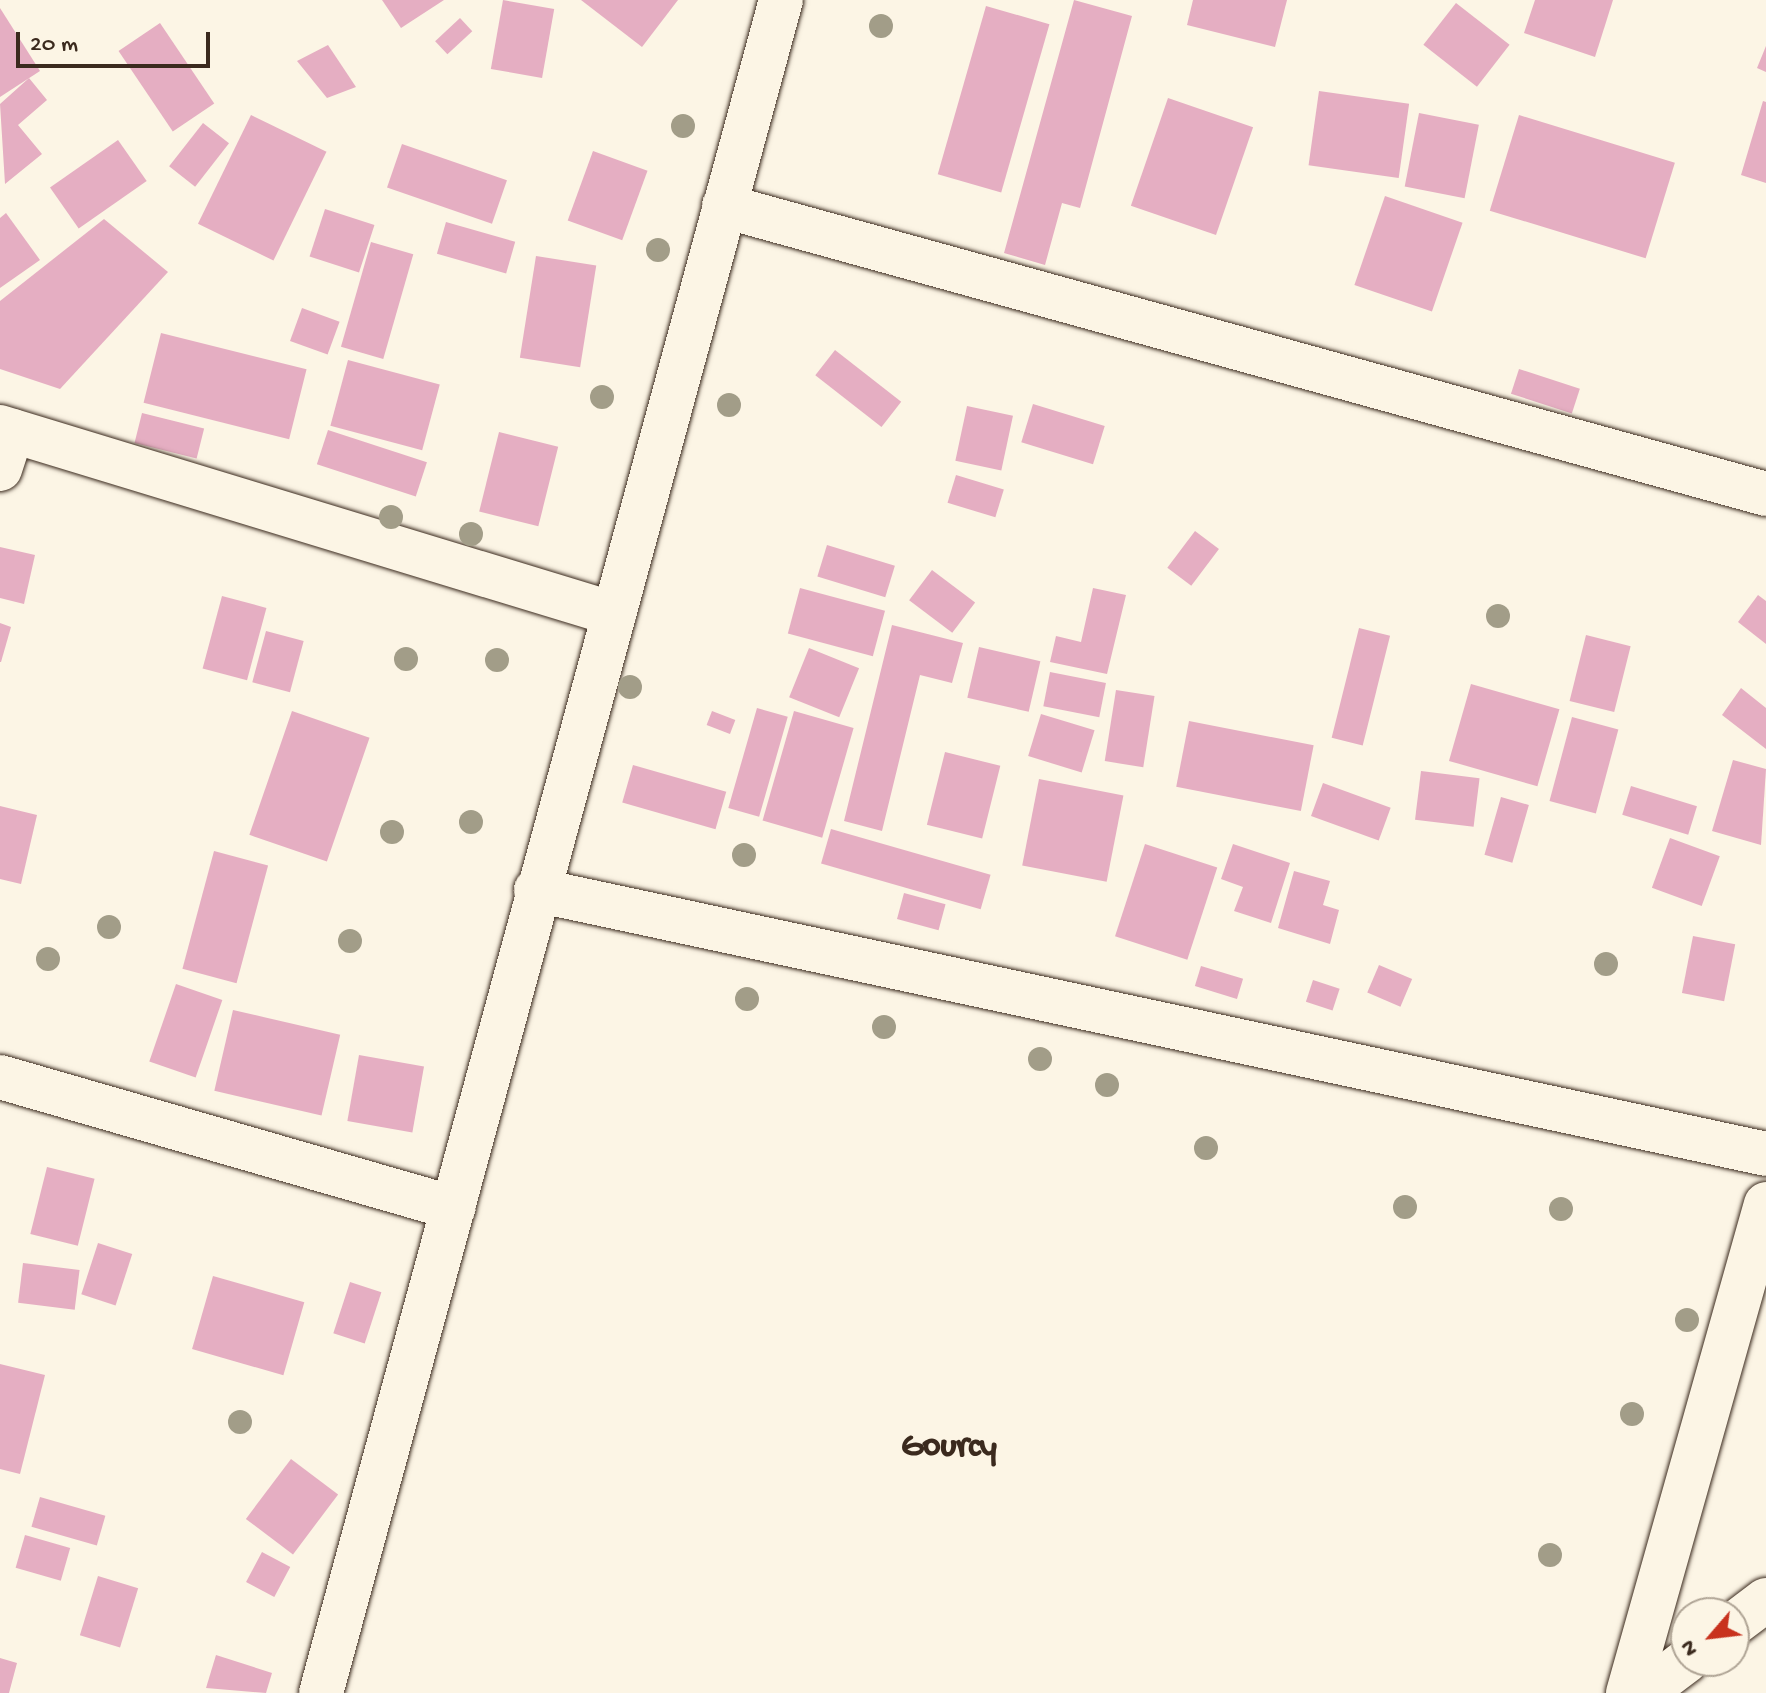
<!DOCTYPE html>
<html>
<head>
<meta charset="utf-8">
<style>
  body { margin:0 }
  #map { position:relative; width:1766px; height:1693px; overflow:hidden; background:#fcf5e5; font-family:"Gochi Hand",sans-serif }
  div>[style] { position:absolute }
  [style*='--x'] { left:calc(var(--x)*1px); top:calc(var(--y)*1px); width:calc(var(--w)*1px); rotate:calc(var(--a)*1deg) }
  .building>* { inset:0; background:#e5aec2; transform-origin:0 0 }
  .roads { filter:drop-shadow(0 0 2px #3b2a1e) drop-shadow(0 0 2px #3b2a1e) }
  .minor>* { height:44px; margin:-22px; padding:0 22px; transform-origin:22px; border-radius:22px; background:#fcf5e5 }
  .trees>* { width:24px; height:24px; margin:-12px; border-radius:50%; background:#a29d88 }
  span { translate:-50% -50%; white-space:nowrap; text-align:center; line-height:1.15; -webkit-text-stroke:6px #fcf5e5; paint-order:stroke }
  .district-label { font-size:34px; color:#3b2a1e; font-weight:700 }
  .north { position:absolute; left:1670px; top:1597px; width:80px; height:80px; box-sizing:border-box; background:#fcf5e5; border:2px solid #afa495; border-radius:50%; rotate:242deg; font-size:22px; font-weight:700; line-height:32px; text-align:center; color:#3b2a1e }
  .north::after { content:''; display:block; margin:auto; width:28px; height:36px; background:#c8321e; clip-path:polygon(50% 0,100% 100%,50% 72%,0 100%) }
  .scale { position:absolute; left:16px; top:32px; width:194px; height:36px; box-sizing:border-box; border:4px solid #3b2a1e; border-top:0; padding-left:10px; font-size:24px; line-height:28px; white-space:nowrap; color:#3b2a1e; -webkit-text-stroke:6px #fcf5e5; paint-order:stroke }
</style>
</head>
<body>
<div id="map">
  <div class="building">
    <div style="clip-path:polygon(382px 0,444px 0,401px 28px)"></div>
    <div style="left:503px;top:0;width:52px;height:70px;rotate:10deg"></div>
    <div style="clip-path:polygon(581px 0,678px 0,642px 47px)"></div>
    <div style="clip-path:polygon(1074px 0,1132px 16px,1080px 208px,1062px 203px,1045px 265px,1004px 253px)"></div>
    <div style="clip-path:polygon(1193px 0,1287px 0,1275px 47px,1187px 25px)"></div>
    <div style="clip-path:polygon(1535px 0,1613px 0,1595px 57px,1524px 33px)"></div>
    <div style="left:1456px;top:3px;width:68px;height:53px;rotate:38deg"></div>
    <div style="left:986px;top:6px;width:66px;height:175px;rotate:16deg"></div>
    <div style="clip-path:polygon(0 8px,40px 71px,0 97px)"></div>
    <div style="left:460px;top:18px;width:18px;height:34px;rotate:47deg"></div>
    <div style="left:160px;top:23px;width:97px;height:50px;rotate:56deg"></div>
    <div style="clip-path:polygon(328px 45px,356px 87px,327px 98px,297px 61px)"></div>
    <div style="clip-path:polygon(1766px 46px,1766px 72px,1757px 68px)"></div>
    <div style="clip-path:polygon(29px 78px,47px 100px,18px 125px,42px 154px,5px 184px,0 104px)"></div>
    <div style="left:1319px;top:91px;width:91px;height:75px;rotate:8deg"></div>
    <div style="left:1168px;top:98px;width:90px;height:114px;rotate:19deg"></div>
    <div style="clip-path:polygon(1763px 101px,1766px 102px,1766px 183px,1741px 175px)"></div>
    <div style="left:1419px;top:113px;width:61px;height:75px;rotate:11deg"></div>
    <div style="left:251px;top:115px;width:84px;height:121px;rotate:26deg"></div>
    <div style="left:1519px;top:115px;width:163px;height:100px;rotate:17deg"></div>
    <div style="left:203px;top:123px;width:33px;height:55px;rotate:38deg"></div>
    <div style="left:118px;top:140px;width:50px;height:83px;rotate:55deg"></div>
    <div style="left:402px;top:144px;width:111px;height:46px;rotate:19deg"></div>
    <div style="left:593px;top:151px;width:58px;height:74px;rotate:20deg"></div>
    <div style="left:1385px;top:196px;width:82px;height:94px;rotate:19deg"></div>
    <div style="left:325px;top:209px;width:52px;height:50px;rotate:18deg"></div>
    <div style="clip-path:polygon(6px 213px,40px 260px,0 288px,0 218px)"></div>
    <div style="clip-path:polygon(104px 219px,168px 272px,60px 389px,0 369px,0 301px)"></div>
    <div style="left:446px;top:222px;width:72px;height:33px;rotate:16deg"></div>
    <div style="left:371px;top:242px;width:44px;height:109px;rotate:16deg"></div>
    <div style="left:536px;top:256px;width:61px;height:103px;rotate:9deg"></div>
    <div style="left:302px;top:308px;width:40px;height:35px;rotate:20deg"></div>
    <div style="left:161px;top:333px;width:150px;height:72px;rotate:14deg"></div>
    <div style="left:835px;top:350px;width:84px;height:32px;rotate:38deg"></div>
    <div style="left:348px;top:360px;width:95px;height:68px;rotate:15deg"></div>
    <div style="left:1519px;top:369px;width:64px;height:26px;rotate:18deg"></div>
    <div style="left:1033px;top:404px;width:75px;height:40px;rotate:17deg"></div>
    <div style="left:967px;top:406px;width:47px;height:56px;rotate:12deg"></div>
    <div style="left:142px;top:413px;width:64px;height:31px;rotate:14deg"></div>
    <div style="left:328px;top:430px;width:104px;height:36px;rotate:18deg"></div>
    <div style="left:499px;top:432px;width:61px;height:82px;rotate:14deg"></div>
    <div style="left:956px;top:475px;width:50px;height:29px;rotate:17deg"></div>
    <div style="left:1195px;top:531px;width:30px;height:46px;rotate:37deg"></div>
    <div style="left:827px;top:545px;width:71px;height:33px;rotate:17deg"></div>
    <div style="clip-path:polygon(0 547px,35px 555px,24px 604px,0 598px)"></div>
    <div style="left:932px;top:570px;width:54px;height:38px;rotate:37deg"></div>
    <div style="left:800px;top:588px;width:88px;height:47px;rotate:15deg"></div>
    <div style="clip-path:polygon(1093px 588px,1126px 595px,1107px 674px,1050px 662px,1056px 636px,1081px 642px)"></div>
    <div style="clip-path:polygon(1758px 595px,1766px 601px,1766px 644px,1738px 622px)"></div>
    <div style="left:222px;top:596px;width:46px;height:75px;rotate:15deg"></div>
    <div style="clip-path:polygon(0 623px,11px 627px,1px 662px,0 662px)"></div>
    <div style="clip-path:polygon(892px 625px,963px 643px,952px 683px,920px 675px,882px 831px,844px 821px)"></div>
    <div style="left:1359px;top:628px;width:32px;height:113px;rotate:14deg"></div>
    <div style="left:266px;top:631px;width:39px;height:53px;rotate:15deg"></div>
    <div style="left:1586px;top:635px;width:46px;height:68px;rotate:14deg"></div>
    <div style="left:979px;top:647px;width:63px;height:52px;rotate:13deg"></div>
    <div style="left:809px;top:648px;width:54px;height:53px;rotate:22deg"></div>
    <div style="left:1050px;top:672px;width:57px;height:35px;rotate:11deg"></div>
    <div style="left:1471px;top:684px;width:92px;height:80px;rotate:16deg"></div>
    <div style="clip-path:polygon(1741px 688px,1766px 708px,1766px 749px,1722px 715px)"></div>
    <div style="left:1116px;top:690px;width:39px;height:72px;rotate:9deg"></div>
    <div style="left:757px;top:708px;width:32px;height:104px;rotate:16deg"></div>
    <div style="left:292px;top:711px;width:82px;height:131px;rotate:19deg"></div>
    <div style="left:712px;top:711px;width:25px;height:15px;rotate:21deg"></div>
    <div style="left:794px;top:711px;width:62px;height:114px;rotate:16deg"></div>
    <div style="left:1041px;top:714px;width:56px;height:44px;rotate:17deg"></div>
    <div style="left:1572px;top:717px;width:48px;height:87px;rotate:15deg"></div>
    <div style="left:1189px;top:721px;width:127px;height:67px;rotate:11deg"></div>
    <div style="left:945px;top:752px;width:57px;height:75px;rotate:14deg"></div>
    <div style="clip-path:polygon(1733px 760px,1766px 769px,1761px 845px,1712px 831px)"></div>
    <div style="left:633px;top:765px;width:97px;height:39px;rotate:16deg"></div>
    <div style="left:1421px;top:771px;width:59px;height:49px;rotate:7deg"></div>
    <div style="left:1039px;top:779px;width:86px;height:88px;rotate:11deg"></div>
    <div style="left:1323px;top:783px;width:72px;height:35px;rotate:20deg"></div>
    <div style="left:1631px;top:786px;width:69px;height:30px;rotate:17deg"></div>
    <div style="left:1501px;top:797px;width:29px;height:60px;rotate:16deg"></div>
    <div style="clip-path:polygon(0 806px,37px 815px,21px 884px,0 879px)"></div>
    <div style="left:831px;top:829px;width:166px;height:36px;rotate:16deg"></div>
    <div style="left:1670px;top:838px;width:53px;height:53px;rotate:20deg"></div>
    <div style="left:1145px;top:844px;width:76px;height:97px;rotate:18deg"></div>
    <div style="clip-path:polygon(1233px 844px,1290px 863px,1271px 923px,1234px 911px,1243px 887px,1221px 879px)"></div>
    <div style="left:214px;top:851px;width:56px;height:122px;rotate:15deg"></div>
    <div style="clip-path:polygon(1294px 871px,1330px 881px,1323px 905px,1339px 910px,1330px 944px,1278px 928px)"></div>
    <div style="left:904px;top:893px;width:43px;height:27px;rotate:15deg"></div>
    <div style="left:1693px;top:936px;width:43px;height:58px;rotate:11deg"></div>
    <div style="left:1379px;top:965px;width:36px;height:30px;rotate:23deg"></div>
    <div style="left:1201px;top:966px;width:44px;height:21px;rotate:17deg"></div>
    <div style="left:1313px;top:980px;width:28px;height:23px;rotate:18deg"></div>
    <div style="left:176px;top:984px;width:49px;height:82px;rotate:19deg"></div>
    <div style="left:233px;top:1010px;width:110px;height:83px;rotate:13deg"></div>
    <div style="left:359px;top:1055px;width:66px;height:67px;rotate:10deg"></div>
    <div style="left:47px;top:1167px;width:49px;height:69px;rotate:14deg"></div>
    <div style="left:98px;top:1243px;width:36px;height:54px;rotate:18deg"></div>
    <div style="left:23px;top:1263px;width:57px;height:40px;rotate:7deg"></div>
    <div style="left:213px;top:1276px;width:95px;height:76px;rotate:16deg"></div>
    <div style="left:350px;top:1282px;width:33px;height:54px;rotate:18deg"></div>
    <div style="clip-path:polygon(0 1364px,45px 1375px,20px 1474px,0 1469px)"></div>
    <div style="left:291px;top:1459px;width:59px;height:75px;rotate:37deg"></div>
    <div style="left:40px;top:1497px;width:68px;height:31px;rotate:16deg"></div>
    <div style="left:25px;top:1535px;width:47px;height:34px;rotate:16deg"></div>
    <div style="left:262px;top:1552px;width:32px;height:34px;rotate:28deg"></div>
    <div style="left:98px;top:1576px;width:42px;height:62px;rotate:17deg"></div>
    <div style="clip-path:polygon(216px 1655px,272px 1673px,266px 1693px,206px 1688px)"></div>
    <div style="clip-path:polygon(0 1658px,17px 1663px,9px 1693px,0 1693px)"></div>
  </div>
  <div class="roads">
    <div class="minor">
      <div style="--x:724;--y:206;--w:1081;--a:15.45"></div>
      <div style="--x:0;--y:427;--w:642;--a:16.94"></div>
      <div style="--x:0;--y:469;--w:40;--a:-72"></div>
      <div style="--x:536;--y:890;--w:1258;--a:12.11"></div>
      <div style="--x:0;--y:1077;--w:472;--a:16.1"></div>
      <div style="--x:1734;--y:1624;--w:40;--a:-37"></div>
      <div style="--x:321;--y:1693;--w:1754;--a:-74.8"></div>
      <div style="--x:1628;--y:1693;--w:508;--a:-74.24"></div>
      <div style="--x:1644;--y:1693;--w:53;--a:-37.3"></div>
    </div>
  </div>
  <div class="trees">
    <div style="left:881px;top:26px"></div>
    <div style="left:683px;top:126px"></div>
    <div style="left:658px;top:250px"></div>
    <div style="left:602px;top:397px"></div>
    <div style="left:729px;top:405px"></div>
    <div style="left:391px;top:517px"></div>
    <div style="left:471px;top:534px"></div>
    <div style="left:1498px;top:616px"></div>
    <div style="left:406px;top:659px"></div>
    <div style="left:497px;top:660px"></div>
    <div style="left:630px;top:687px"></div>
    <div style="left:471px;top:822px"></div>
    <div style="left:392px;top:832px"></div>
    <div style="left:744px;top:855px"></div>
    <div style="left:109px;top:927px"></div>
    <div style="left:350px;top:941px"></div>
    <div style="left:48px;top:959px"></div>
    <div style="left:1606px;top:964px"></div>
    <div style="left:747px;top:999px"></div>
    <div style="left:884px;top:1027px"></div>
    <div style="left:1040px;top:1059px"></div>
    <div style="left:1107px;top:1085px"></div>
    <div style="left:1206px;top:1148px"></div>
    <div style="left:1405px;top:1207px"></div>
    <div style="left:1561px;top:1209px"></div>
    <div style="left:1687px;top:1320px"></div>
    <div style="left:1632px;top:1414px"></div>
    <div style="left:240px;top:1422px"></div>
    <div style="left:1550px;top:1555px"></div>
  </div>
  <div class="district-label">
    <span style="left:949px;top:1449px">Gourcy</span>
  </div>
  <div class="north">N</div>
  <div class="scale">20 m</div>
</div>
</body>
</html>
